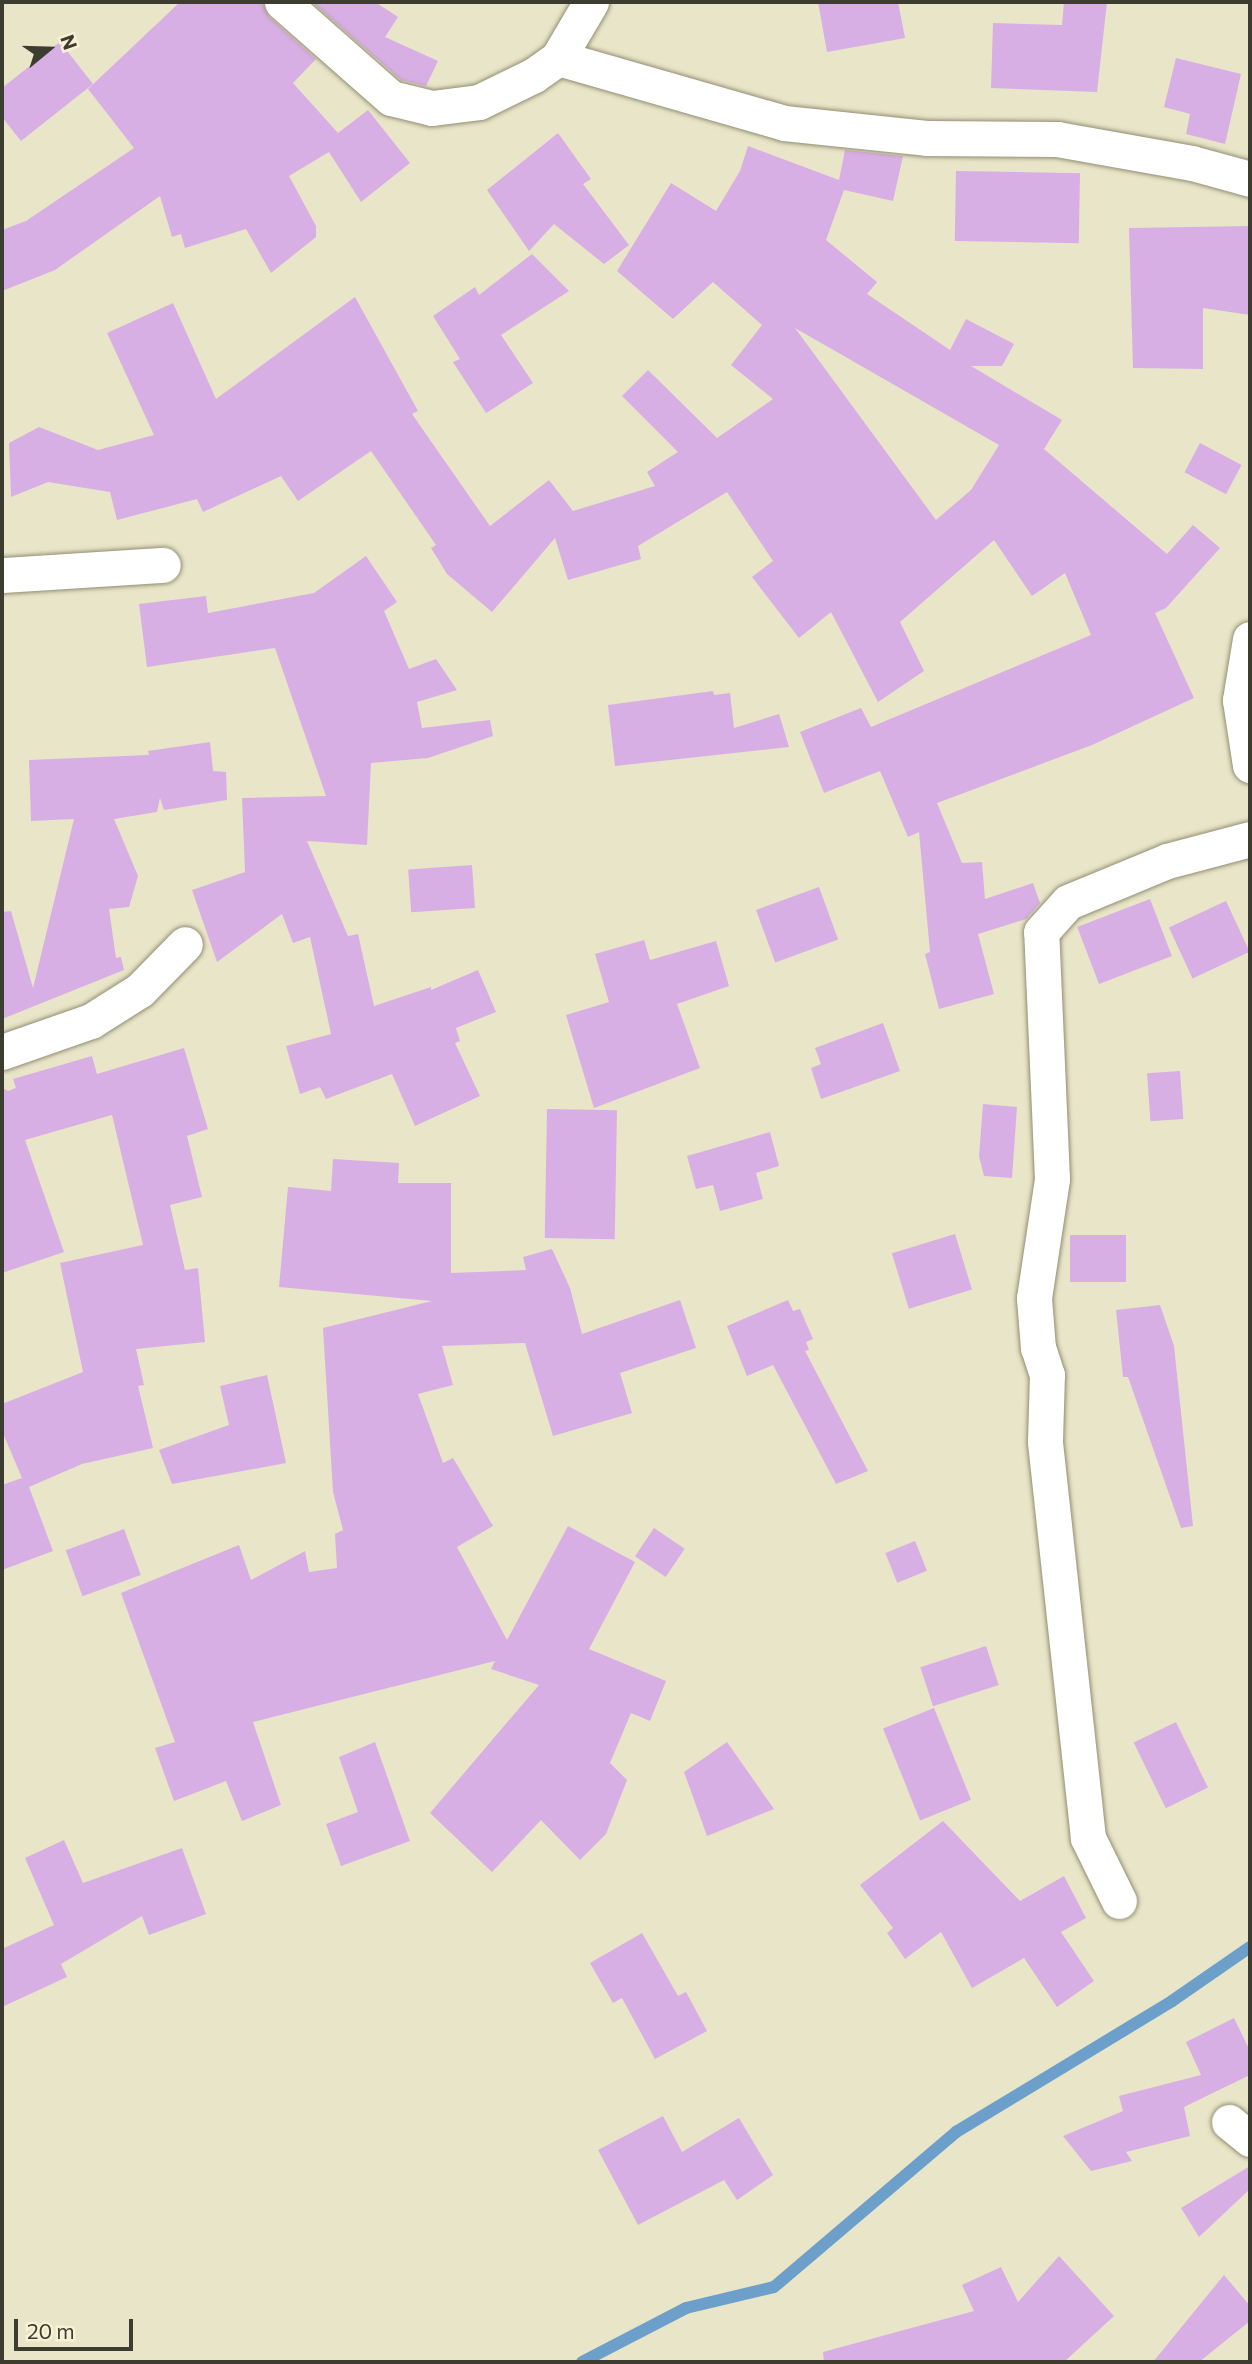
<!DOCTYPE html>
<html>
<head>
<meta charset="utf-8">
<style>
  body { margin:0 }
  #map { position:relative; width:1252px; height:2364px; overflow:hidden; background:#e9e5c8; font-family:Commissioner,sans-serif }
  div>[style] { position:absolute }
  [style*='--x'] { left:calc(var(--x)*1px); top:calc(var(--y)*1px); width:calc(var(--w)*1px); rotate:calc(var(--a)*1deg) }
  .stream>* { height:12px; margin:-6px; padding:0 6px; transform-origin:6px; border-radius:6px; background:#6d9fcb }
  .building>* { inset:0; background:#d8afe4; transform-origin:0 0 }
  .roads { filter:drop-shadow(0 0 2px #928e74) drop-shadow(0 0 2px #928e74) }
  .street>* { height:35px; margin:-17.5px; padding:0 17.5px; transform-origin:17.5px; border-radius:17.5px; background:#fff }
  span { translate:-50% -50%; white-space:nowrap; text-align:center; line-height:1.15; -webkit-text-stroke:7px #f7f2d5; paint-order:stroke }
  .frame { position:absolute; inset:0; border:4px solid #3d3c30; pointer-events:none }
  .north { position:absolute; left:14px; top:14px; width:70px; height:70px; -webkit-text-stroke:5px #f7f2d5; paint-order:stroke; rotate:71deg; font-size:19px; font-weight:700; line-height:28px; text-align:center; color:#3d3c30 }
  .north::after { content:''; display:block; margin:auto; width:24px; height:32px; background:#3d3c30; clip-path:polygon(50% 0,100% 100%,50% 72%,0 100%) }
  .scale { position:absolute; left:14px; top:2319px; width:119px; height:32px; box-sizing:border-box; border:4px solid #3d3c30; border-top:0; padding-left:9px; font-size:21px; line-height:24px; white-space:nowrap; color:#3d3c30; -webkit-text-stroke:5px #f7f2d5; paint-order:stroke }
</style>
</head>
<body>
<div id="map">
  <div class="stream">
    <div style="--x:582;--y:2362;--w:117;--a:-27.4"></div>
    <div style="--x:686;--y:2308;--w:90;--a:-13.4"></div>
    <div style="--x:774;--y:2287;--w:239;--a:-40.4"></div>
    <div style="--x:956;--y:2132;--w:253;--a:-31.2"></div>
    <div style="--x:1172;--y:2001;--w:95;--a:-34.7"></div>
  </div>
  <div class="building">
    <div style="clip-path:polygon(180px 2px,262px 2px,269px 17px,316px 59px,293px 83px,338px 133px,368px 110px,410px 163px,361px 202px,329px 152px,289px 176px,316px 226px,316px 237px,271px 273px,246px 229px,185px 248px,181px 234px,172px 237px,160px 196px,55px 270px,2px 291px,2px 230px,26px 221px,134px 148px,88px 89px)"></div>
    <div style="clip-path:polygon(312px 2px,375px 2px,398px 17px,385px 37px,438px 61px,426px 86px,401px 80px)"></div>
    <div style="clip-path:polygon(818px 2px,898px 2px,905px 38px,827px 52px)"></div>
    <div style="clip-path:polygon(1064px 2px,1107px 2px,1097px 92px,991px 88px,993px 23px,1062px 25px)"></div>
    <div style="clip-path:polygon(60px 42px,93px 84px,21px 141px,2px 117px,2px 88px)"></div>
    <div style="clip-path:polygon(1176px 58px,1241px 74px,1225px 144px,1186px 134px,1190px 114px,1164px 107px)"></div>
    <div style="clip-path:polygon(558px 133px,591px 179px,583px 184px,629px 245px,604px 264px,554px 224px,529px 251px,487px 190px)"></div>
    <div style="clip-path:polygon(evenodd,748px 146px,839px 180px,845px 150px,903px 156px,893px 201px,844px 190px,826px 240px,877px 282px,867px 294px,950px 350px,966px 319px,1014px 344px,1002px 366px,971px 366px,1062px 420px,1044px 449px,1167px 554px,1193px 525px,1220px 548px,1166px 608px,1155px 613px,1194px 698px,1092px 745px,937px 803px,962px 863px,982px 862px,985px 899px,1033px 883px,1040px 903px,1026px 919px,978px 934px,994px 994px,939px 1009px,925px 954px,930px 952px,919px 832px,908px 837px,880px 771px,824px 793px,800px 732px,861px 708px,871px 727px,1091px 635px,1065px 573px,1032px 596px,994px 540px,900px 622px,924px 671px,878px 702px,831px 612px,799px 638px,752px 577px,773px 561px,727px 492px,638px 546px,641px 559px,568px 580px,555px 538px,492px 612px,447px 574px,431px 548px,436px 545px,371px 451px,298px 501px,281px 476px,203px 512px,197px 499px,117px 520px,110px 492px,48px 482px,11px 497px,9px 443px,39px 427px,98px 450px,154px 435px,107px 333px,173px 303px,216px 399px,355px 297px,418px 411px,412px 414px,490px 526px,549px 480px,573px 511px,655px 486px,647px 472px,678px 452px,622px 396px,648px 370px,717px 438px,773px 399px,731px 365px,762px 325px,713px 282px,673px 319px,617px 271px,671px 183px,716px 211px,740px 171px,748px 146px,795px 328px,999px 445px,971px 490px,936px 520px,795px 328px)"></div>
    <div style="left:956px;top:171px;width:124px;height:70px;rotate:1deg"></div>
    <div style="clip-path:polygon(1250px 226px,1250px 315px,1203px 308px,1203px 369px,1133px 368px,1129px 228px)"></div>
    <div style="clip-path:polygon(532px 254px,569px 291px,501px 335px,533px 383px,486px 413px,453px 362px,460px 359px,433px 316px,475px 287px,479px 295px)"></div>
    <div style="left:1200px;top:443px;width:47px;height:33px;rotate:28deg"></div>
    <div style="clip-path:polygon(366px 556px,397px 602px,384px 611px,409px 669px,436px 659px,457px 690px,417px 702px,422px 728px,490px 720px,493px 736px,428px 758px,371px 763px,367px 845px,307px 841px,348px 936px,358px 934px,374px 1006px,431px 987px,431px 990px,478px 970px,496px 1012px,456px 1028px,460px 1041px,455px 1043px,480px 1096px,415px 1126px,392px 1074px,326px 1099px,320px 1087px,300px 1094px,286px 1046px,331px 1034px,310px 937px,293px 943px,282px 914px,217px 962px,192px 890px,245px 872px,242px 798px,326px 796px,275px 648px,147px 667px,139px 604px,206px 596px,208px 613px,314px 593px)"></div>
    <div style="clip-path:polygon(713px 691px,714px 695px,730px 693px,734px 728px,779px 714px,789px 747px,615px 766px,608px 705px)"></div>
    <div style="clip-path:polygon(210px 742px,213px 771px,226px 772px,227px 800px,164px 810px,160px 798px,157px 812px,114px 819px,138px 876px,129px 907px,109px 909px,116px 958px,121px 957px,124px 970px,2px 1019px,2px 912px,11px 911px,33px 988px,74px 819px,31px 821px,29px 760px,149px 755px,148px 751px)"></div>
    <div style="left:472px;top:865px;width:43px;height:64px;rotate:86deg"></div>
    <div style="left:819px;top:887px;width:56px;height:67px;rotate:70deg"></div>
    <div style="left:1150px;top:899px;width:61px;height:78px;rotate:69deg"></div>
    <div style="left:1226px;top:901px;width:56px;height:63px;rotate:65deg"></div>
    <div style="clip-path:polygon(644px 940px,650px 960px,716px 941px,729px 986px,677px 1004px,700px 1068px,594px 1108px,566px 1015px,609px 1002px,595px 954px)"></div>
    <div style="clip-path:polygon(883px 1023px,900px 1071px,821px 1099px,811px 1068px,821px 1064px,815px 1048px)"></div>
    <div style="clip-path:polygon(184px 1048px,208px 1129px,187px 1136px,202px 1197px,170px 1205px,185px 1270px,198px 1268px,205px 1342px,136px 1349px,144px 1385px,138px 1386px,153px 1448px,82px 1464px,29px 1487px,53px 1551px,2px 1570px,2px 1485px,22px 1478px,2px 1431px,2px 1404px,83px 1372px,60px 1263px,143px 1245px,112px 1115px,25px 1140px,64px 1252px,2px 1273px,2px 1088px,8px 1091px,16px 1088px,13px 1079px,92px 1056px,97px 1074px)"></div>
    <div style="left:1180px;top:1071px;width:48px;height:33px;rotate:86deg"></div>
    <div style="clip-path:polygon(983px 1104px,1017px 1107px,1012px 1178px,984px 1176px,979px 1156px)"></div>
    <div style="left:547px;top:1109px;width:70px;height:129px;rotate:1deg"></div>
    <div style="clip-path:polygon(770px 1132px,779px 1166px,756px 1173px,763px 1199px,720px 1211px,713px 1185px,696px 1189px,687px 1156px)"></div>
    <div style="clip-path:polygon(333px 1159px,399px 1163px,398px 1183px,451px 1183px,451px 1273px,526px 1270px,523px 1257px,552px 1249px,570px 1288px,582px 1334px,680px 1300px,696px 1348px,620px 1373px,632px 1413px,553px 1436px,525px 1343px,442px 1346px,453px 1385px,418px 1394px,443px 1463px,453px 1458px,493px 1526px,457px 1547px,507px 1640px,568px 1526px,635px 1562px,589px 1649px,666px 1681px,650px 1721px,631px 1713px,610px 1763px,627px 1780px,606px 1834px,580px 1860px,541px 1820px,492px 1872px,430px 1813px,539px 1685px,491px 1669px,495px 1661px,253px 1722px,281px 1805px,242px 1821px,226px 1781px,174px 1801px,155px 1748px,175px 1742px,121px 1593px,239px 1545px,251px 1580px,305px 1551px,309px 1572px,337px 1568px,335px 1534px,343px 1530px,333px 1492px,323px 1328px,432px 1301px,279px 1287px,288px 1187px,331px 1191px)"></div>
    <div style="left:955px;top:1234px;width:58px;height:66px;rotate:73deg"></div>
    <div style="left:1070px;top:1235px;width:56px;height:47px"></div>
    <div style="clip-path:polygon(788px 1300px,793px 1311px,800px 1309px,813px 1339px,806px 1342px,809px 1350px,805px 1351px,868px 1471px,836px 1484px,773px 1365px,747px 1376px,727px 1326px)"></div>
    <div style="clip-path:polygon(1160px 1305px,1174px 1346px,1193px 1526px,1181px 1528px,1128px 1377px,1123px 1377px,1116px 1310px)"></div>
    <div style="clip-path:polygon(267px 1375px,286px 1463px,172px 1484px,159px 1450px,229px 1425px,220px 1386px)"></div>
    <div style="left:654px;top:1528px;width:37px;height:34px;rotate:34deg"></div>
    <div style="left:124px;top:1529px;width:49px;height:62px;rotate:70deg"></div>
    <div style="left:915px;top:1541px;width:32px;height:32px;rotate:68deg"></div>
    <div style="left:986px;top:1646px;width:41px;height:69px;rotate:72deg"></div>
    <div style="left:934px;top:1708px;width:99px;height:55px;rotate:68deg"></div>
    <div style="left:1176px;top:1722px;width:73px;height:47px;rotate:64deg"></div>
    <div style="clip-path:polygon(375px 1742px,410px 1841px,341px 1866px,326px 1824px,358px 1812px,339px 1757px)"></div>
    <div style="clip-path:polygon(727px 1742px,774px 1809px,707px 1836px,684px 1772px)"></div>
    <div style="clip-path:polygon(943px 1821px,1020px 1901px,1064px 1876px,1086px 1918px,1061px 1932px,1094px 1981px,1057px 2007px,1024px 1958px,972px 1988px,941px 1932px,905px 1959px,887px 1933px,893px 1928px,860px 1885px)"></div>
    <div style="clip-path:polygon(64px 1840px,83px 1883px,182px 1848px,206px 1914px,149px 1935px,142px 1916px,61px 1964px,67px 1977px,2px 2007px,2px 1949px,54px 1925px,25px 1858px)"></div>
    <div style="clip-path:polygon(642px 1933px,678px 1996px,686px 1992px,707px 2031px,655px 2059px,622px 1998px,613px 2003px,590px 1963px)"></div>
    <div style="clip-path:polygon(1234px 2018px,1250px 2051px,1250px 2075px,1184px 2107px,1190px 2136px,1126px 2152px,1132px 2161px,1091px 2171px,1063px 2136px,1123px 2111px,1119px 2096px,1201px 2075px,1186px 2042px)"></div>
    <div style="clip-path:polygon(663px 2116px,682px 2152px,739px 2118px,773px 2175px,737px 2200px,724px 2180px,638px 2225px,598px 2150px)"></div>
    <div style="clip-path:polygon(1250px 2166px,1250px 2189px,1199px 2237px,1181px 2208px)"></div>
    <div style="clip-path:polygon(1059px 2256px,1114px 2316px,1064px 2362px,824px 2362px,823px 2352px,974px 2311px,962px 2285px,1001px 2267px,1018px 2302px)"></div>
    <div style="clip-path:polygon(1224px 2275px,1250px 2306px,1250px 2321px,1199px 2362px,1153px 2362px)"></div>
  </div>
  <div class="roads">
    <div class="street">
      <div style="--x:282;--y:2;--w:145;--a:41.4"></div>
      <div style="--x:391;--y:98;--w:42;--a:13.7"></div>
      <div style="--x:432;--y:108;--w:47;--a:-7.3"></div>
      <div style="--x:479;--y:102;--w:61;--a:-26.1"></div>
      <div style="--x:534;--y:75;--w:29;--a:-35"></div>
      <div style="--x:558;--y:58;--w:65;--a:-59.5"></div>
      <div style="--x:558;--y:58;--w:235;--a:16"></div>
      <div style="--x:784;--y:123;--w:143;--a:6"></div>
      <div style="--x:926;--y:138;--w:131;--a:0.4"></div>
      <div style="--x:1057;--y:139;--w:137;--a:10.1"></div>
      <div style="--x:1192;--y:163;--w:60;--a:15.4"></div>
      <div style="--x:2;--y:575;--w:161;--a:-3.6"></div>
      <div style="--x:1250;--y:639;--w:62;--a:99.3"></div>
      <div style="--x:1240;--y:700;--w:66;--a:81.3"></div>
      <div style="--x:2;--y:1052;--w:94;--a:-19.2"></div>
      <div style="--x:91;--y:1021;--w:58;--a:-32.3"></div>
      <div style="--x:140;--y:990;--w:64;--a:-45.6"></div>
      <div style="--x:1119;--y:1901;--w:70;--a:-116.2"></div>
      <div style="--x:1088;--y:1838;--w:399;--a:-96.2"></div>
      <div style="--x:1045;--y:1441;--w:66;--a:-88.3"></div>
      <div style="--x:1047;--y:1375;--w:28;--a:-108"></div>
      <div style="--x:1038;--y:1348;--w:50;--a:-94.6"></div>
      <div style="--x:1034;--y:1298;--w:120;--a:-81.4"></div>
      <div style="--x:1052;--y:1179;--w:247;--a:-92.5"></div>
      <div style="--x:1041;--y:932;--w:40;--a:-48"></div>
      <div style="--x:1068;--y:902;--w:107;--a:-22.5"></div>
      <div style="--x:1167;--y:861;--w:86;--a:-14.8"></div>
      <div style="--x:1229;--y:2122;--w:27;--a:39"></div>
    </div>
  </div>
  <div class="frame"></div>
  <div class="north">N</div>
  <div class="scale">20 m</div>
</div>
</body>
</html>
